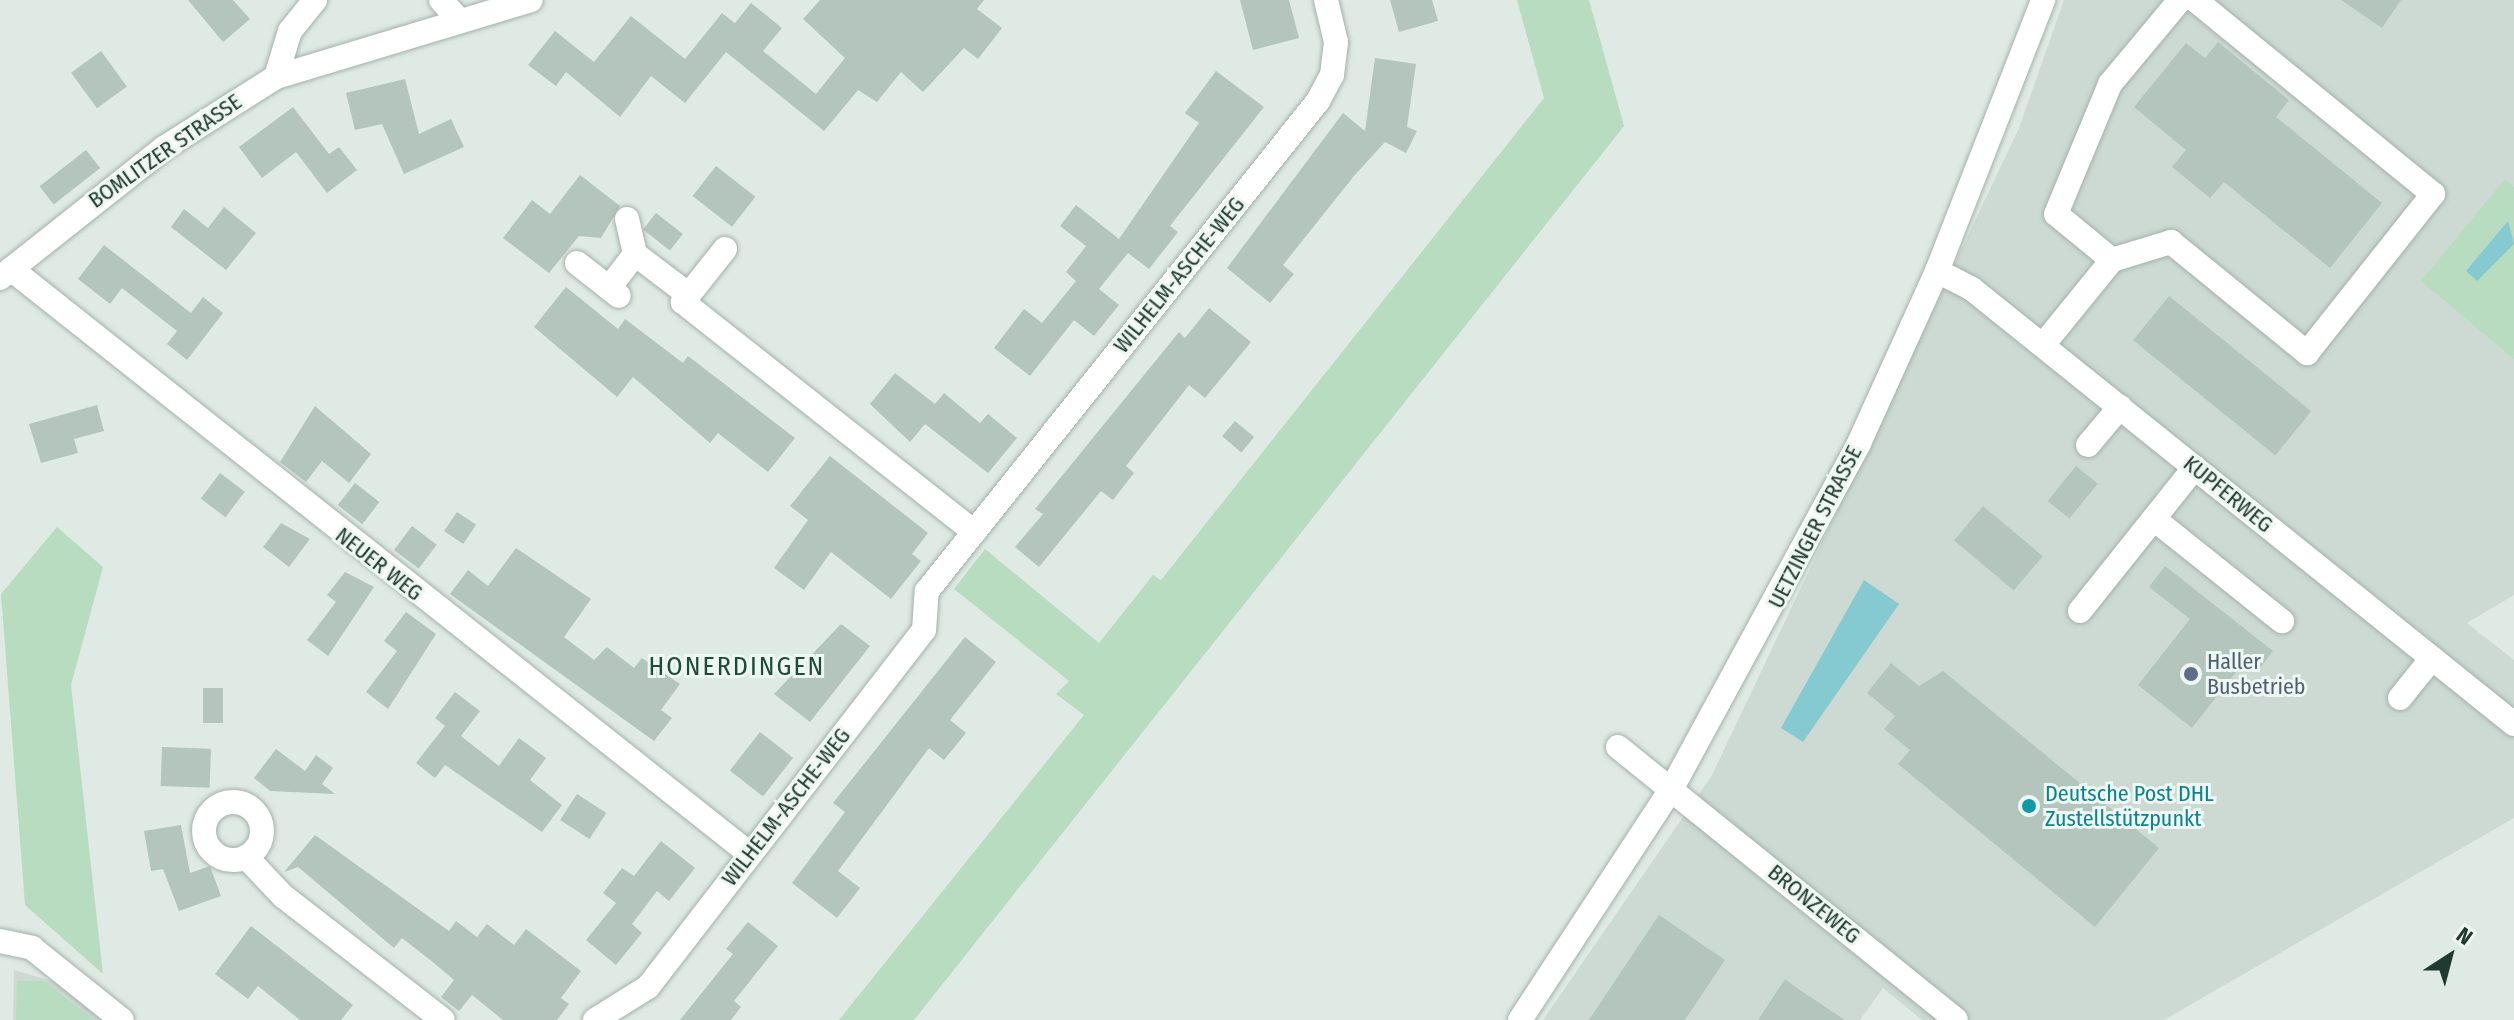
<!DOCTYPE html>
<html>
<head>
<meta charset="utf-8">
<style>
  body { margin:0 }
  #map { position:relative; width:2514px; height:1020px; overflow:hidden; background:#dfeae4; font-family:"Fira Sans Condensed",sans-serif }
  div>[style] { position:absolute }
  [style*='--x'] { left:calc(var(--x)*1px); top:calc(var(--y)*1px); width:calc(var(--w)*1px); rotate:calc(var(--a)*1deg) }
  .built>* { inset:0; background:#cddad3 }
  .green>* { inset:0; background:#b7dcbf }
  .water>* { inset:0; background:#85cad1 }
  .building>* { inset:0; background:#b4c5bd; transform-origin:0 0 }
  .roads { filter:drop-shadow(0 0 2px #a2b2ab) drop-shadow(0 0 2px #a2b2ab) }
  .minor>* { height:24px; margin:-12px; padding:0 12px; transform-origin:12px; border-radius:12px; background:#fff }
  .minor>.ring { margin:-12px; padding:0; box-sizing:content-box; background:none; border:24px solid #fff; border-radius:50% }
  .dots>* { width:22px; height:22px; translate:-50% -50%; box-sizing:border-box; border:4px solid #eff7f2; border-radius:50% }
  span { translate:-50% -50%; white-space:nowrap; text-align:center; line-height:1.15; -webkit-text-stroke:6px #eff7f2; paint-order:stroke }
  .street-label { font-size:22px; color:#203a31 }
  .service-label { font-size:22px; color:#4e5e75 }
  .left { translate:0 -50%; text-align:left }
  .culture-label { font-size:22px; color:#0d838f }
  .quarter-label { font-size:26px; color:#1c4c3d; letter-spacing:2px }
  .north { position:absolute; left:2410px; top:916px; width:80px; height:80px; -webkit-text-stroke:6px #eff7f2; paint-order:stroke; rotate:36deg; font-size:22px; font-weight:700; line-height:32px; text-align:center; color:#203a31 }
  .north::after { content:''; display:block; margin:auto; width:28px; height:36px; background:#203a31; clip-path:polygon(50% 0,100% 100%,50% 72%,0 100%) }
</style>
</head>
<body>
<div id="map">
  <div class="built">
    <div style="clip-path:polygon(2064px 0,2514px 0,2514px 595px,2467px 623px,2514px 660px,2514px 818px,2164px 1020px,1922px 1020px,1883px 988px,1860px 1020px,1543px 1020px,1712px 775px,2019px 128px)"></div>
    <div style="clip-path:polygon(14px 970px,55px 982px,102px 1020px,13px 1020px)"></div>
  </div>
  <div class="green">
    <div style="clip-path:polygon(1517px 0,1589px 0,1624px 126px,914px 1020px,839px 1020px,1084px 715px,1056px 694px,1069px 681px,954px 589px,985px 549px,1099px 643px,1153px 575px,1161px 580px,1544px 98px)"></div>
    <div style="clip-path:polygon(2505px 179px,2514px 187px,2514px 359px,2421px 281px)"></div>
    <div style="clip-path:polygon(57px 527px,103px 567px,71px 685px,103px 974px,25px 905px,1px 594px)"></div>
    <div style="clip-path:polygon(17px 981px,44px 981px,94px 1020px,16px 1020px)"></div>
  </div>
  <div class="water">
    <div style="clip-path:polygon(2508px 221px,2514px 244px,2477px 281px,2466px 271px)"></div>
    <div style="clip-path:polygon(1864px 580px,1899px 604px,1803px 742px,1781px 728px)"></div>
  </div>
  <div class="building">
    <div style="clip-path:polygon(188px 0,233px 0,250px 19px,223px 42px)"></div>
    <div style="clip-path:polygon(820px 0,984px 0,977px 9px,1002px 28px,978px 59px,964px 48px,923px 92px,901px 72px,877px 102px,858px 90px,824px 131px,726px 52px,685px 103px,651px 76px,620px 117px,566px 72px,556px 86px,528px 65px,555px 31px,594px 62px,631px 16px,685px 59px,722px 13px,735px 23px,751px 3px,782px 28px,763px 51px,816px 94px,845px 58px,803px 19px)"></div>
    <div style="clip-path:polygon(1240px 0,1289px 0,1299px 38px,1253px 50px)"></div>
    <div style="clip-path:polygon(1390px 0,1432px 0,1438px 21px,1399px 32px)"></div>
    <div style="clip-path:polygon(2341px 0,2401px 0,2382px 28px)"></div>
    <div style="clip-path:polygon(2218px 42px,2289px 100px,2276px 117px,2382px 203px,2330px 268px,2224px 182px,2210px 198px,2172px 167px,2186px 150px,2134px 107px,2186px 43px,2205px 58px)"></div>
    <div style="left:101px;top:51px;width:44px;height:37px;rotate:54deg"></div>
    <div style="clip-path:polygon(1375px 58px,1416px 64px,1407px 127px,1417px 131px,1406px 153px,1385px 142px,1354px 176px,1283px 265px,1294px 274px,1270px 303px,1227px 268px,1343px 113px,1365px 131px)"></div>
    <div style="clip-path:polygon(1216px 71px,1264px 107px,1170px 226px,1178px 232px,1149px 269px,1128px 253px,1099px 289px,1119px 305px,1094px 336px,1074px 320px,1030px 376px,994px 348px,1024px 309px,1042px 323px,1076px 281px,1066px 272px,1086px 246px,1060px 226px,1076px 205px,1119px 239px,1199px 123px,1185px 113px)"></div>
    <div style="clip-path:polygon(405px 79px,419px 134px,451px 119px,464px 147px,404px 174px,382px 124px,355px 130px,346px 93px)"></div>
    <div style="clip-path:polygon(293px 107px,329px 154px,339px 147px,357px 170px,327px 193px,296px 152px,262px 178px,239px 147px)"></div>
    <div style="left:86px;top:150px;width:23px;height:59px;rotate:52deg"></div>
    <div style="left:716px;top:166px;width:50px;height:38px;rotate:38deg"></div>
    <div style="clip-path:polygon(580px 175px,620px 206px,601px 238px,579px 236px,549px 273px,503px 238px,532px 200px,550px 214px)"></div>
    <div style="clip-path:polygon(224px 207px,256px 233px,226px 270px,171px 227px,184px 209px,208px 228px)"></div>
    <div style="left:656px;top:213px;width:34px;height:21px;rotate:38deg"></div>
    <div style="clip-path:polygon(104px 245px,191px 313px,203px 297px,223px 313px,187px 360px,167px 344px,177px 331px,122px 288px,110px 304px,78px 279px)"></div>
    <div style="clip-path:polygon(566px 287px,618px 329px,625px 319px,683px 363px,688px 356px,795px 438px,768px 472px,718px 433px,710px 443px,633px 377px,617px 397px,534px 327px)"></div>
    <div style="left:2169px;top:296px;width:183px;height:57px;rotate:39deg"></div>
    <div style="clip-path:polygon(1209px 308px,1251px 342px,1205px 398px,1189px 385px,1126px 466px,1134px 473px,1113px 500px,1101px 491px,1039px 567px,1015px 547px,1043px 514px,1035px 509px,1179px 332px,1185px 338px)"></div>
    <div style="clip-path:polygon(895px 373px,935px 404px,944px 393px,980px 423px,988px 414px,1017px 438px,988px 473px,925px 424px,910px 442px,870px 404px)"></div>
    <div style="clip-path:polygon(97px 405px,104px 431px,74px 439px,78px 453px,41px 463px,29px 424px)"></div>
    <div style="clip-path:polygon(315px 406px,371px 454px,349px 483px,322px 461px,306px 482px,280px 462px)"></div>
    <div style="left:1235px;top:421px;width:25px;height:20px;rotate:40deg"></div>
    <div style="clip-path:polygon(830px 456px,928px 533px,912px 554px,921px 561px,891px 599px,831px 552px,804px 590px,774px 568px,808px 520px,790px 506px)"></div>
    <div style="left:2076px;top:466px;width:28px;height:45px;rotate:39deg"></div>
    <div style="left:220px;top:473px;width:31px;height:32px;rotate:37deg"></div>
    <div style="left:355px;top:483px;width:31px;height:28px;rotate:38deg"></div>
    <div style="left:1983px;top:506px;width:78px;height:45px;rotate:40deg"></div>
    <div style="left:457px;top:512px;width:23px;height:23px;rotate:34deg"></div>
    <div style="clip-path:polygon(281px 523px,310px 539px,289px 567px,263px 547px)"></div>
    <div style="left:412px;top:526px;width:31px;height:30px;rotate:37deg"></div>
    <div style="clip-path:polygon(516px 548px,591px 599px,564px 637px,594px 660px,607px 647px,634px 668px,642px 658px,680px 684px,661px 710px,672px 718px,654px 741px,450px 594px,468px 570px,488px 586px)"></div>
    <div style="clip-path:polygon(2165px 566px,2273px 651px,2257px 672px,2244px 662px,2192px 728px,2138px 685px,2190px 619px,2149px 587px)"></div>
    <div style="clip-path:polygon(345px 572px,374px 587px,328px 656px,307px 640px,336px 602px,327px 595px)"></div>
    <div style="clip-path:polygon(406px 612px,436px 634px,388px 709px,366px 692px,397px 651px,384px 641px)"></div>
    <div style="clip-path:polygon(841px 624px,870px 646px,810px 722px,774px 694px)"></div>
    <div style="clip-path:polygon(965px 637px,996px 662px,950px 720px,966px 733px,944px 760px,929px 748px,838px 871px,860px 888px,837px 918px,792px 883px,845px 812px,833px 803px)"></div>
    <div style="clip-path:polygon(1891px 663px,1919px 686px,1943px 671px,2159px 848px,2095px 927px,1898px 764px,1910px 750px,1884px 729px,1895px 716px,1867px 693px)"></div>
    <div style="left:203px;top:688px;width:20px;height:35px"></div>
    <div style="clip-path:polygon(455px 692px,480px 711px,461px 736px,499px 766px,519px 738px,546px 758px,530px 780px,562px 805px,542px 832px,445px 765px,435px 778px,416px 763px,445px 726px,435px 718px)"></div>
    <div style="left:760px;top:732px;width:42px;height:49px;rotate:38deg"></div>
    <div style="left:162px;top:747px;width:49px;height:39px;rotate:2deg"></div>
    <div style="clip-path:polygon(276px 749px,305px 771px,316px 755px,333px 768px,322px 784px,335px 794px,270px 791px,254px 778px)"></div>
    <div style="left:577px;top:794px;width:35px;height:31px;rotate:33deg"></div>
    <div style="clip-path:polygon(181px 825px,190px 873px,210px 866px,221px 896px,179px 911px,163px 869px,151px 871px,144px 831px)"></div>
    <div style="clip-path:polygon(315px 835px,449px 931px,456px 921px,477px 937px,487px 924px,514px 945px,526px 929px,581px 971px,561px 998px,569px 1004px,557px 1020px,503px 1020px,472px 995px,459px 1011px,441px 997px,454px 980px,434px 963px,402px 938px,394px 948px,298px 867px,284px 872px)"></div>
    <div style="clip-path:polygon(661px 841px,695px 868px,669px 901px,657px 891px,632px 924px,642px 933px,616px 965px,586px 940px,616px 903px,603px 893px,622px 868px,634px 876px)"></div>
    <div style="clip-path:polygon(1659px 915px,1725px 960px,1685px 1020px,1589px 1020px)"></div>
    <div style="clip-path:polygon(748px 922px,778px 946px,734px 1001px,741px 1007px,731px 1020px,680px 1020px,733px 954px,726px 949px)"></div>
    <div style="clip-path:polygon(251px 926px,353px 1005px,341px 1020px,300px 1020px,258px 986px,248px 999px,215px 974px)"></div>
    <div style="clip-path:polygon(1785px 979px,1797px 988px,1845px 1020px,1758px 1020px)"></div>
  </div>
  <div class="roads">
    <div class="minor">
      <div style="--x:441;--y:0;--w:27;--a:48"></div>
      <div style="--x:276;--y:77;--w:48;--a:-73.1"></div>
      <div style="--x:290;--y:31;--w:40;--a:-51"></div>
      <div style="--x:627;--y:219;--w:36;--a:77"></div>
      <div style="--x:725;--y:249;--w:68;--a:128.4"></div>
      <div style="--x:683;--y:302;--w:371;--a:38.3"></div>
      <div style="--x:2112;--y:260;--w:72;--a:-140.6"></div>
      <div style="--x:2056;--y:214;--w:141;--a:-67.4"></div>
      <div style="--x:2110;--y:84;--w:109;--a:-50.2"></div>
      <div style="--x:577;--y:263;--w:53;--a:38.2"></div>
      <div style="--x:11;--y:269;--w:943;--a:38.37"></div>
      <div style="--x:1937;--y:271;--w:39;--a:27"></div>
      <div style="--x:1972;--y:289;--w:695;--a:38.75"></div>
      <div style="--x:0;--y:278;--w:209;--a:-38.4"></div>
      <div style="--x:164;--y:148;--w:133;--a:-32.4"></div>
      <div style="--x:276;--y:77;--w:266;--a:-16.8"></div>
      <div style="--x:609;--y:288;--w:43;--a:-52.6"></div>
      <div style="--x:635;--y:254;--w:68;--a:37.2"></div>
      <div style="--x:2043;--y:345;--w:109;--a:-50.9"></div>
      <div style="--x:2112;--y:260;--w:62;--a:-17"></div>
      <div style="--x:2171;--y:242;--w:176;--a:39.2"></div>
      <div style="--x:2307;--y:353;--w:203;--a:-51.6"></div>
      <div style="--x:2433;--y:194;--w:307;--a:-140.8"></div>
      <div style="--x:2088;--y:445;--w:50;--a:-49.9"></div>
      <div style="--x:2154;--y:519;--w:164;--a:38.6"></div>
      <div style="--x:2080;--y:611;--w:184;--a:-51.4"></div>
      <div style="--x:2400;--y:698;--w:51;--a:-51.3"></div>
      <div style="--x:1618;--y:747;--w:434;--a:38.9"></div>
      <div class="ring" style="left:204px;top:802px;width:34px;height:34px"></div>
      <div style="--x:246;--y:857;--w:54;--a:46.5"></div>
      <div style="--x:283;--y:896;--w:202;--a:37.8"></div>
      <div style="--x:0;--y:941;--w:33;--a:12"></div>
      <div style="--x:32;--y:948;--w:115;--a:38.7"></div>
      <div style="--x:595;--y:1020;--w:62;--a:-31.9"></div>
      <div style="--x:648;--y:987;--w:451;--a:-52.3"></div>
      <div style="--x:924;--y:630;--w:39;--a:-86"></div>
      <div style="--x:927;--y:591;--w:627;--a:-51.41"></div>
      <div style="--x:1318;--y:101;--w:30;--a:-62"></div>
      <div style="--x:1332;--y:75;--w:33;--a:-83"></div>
      <div style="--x:1336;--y:42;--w:43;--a:-103.4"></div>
      <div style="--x:1520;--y:1020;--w:277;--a:-56.8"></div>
      <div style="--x:1672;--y:788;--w:392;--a:-61.5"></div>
      <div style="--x:1859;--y:443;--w:189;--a:-65.6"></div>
      <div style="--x:1937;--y:271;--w:291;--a:-68.6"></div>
    </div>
  </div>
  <div class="dots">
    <div style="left:2191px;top:674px;background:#5c6f8a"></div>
    <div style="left:2029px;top:806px;background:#0f9aa8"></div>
  </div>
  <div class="street-label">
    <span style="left:165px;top:151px;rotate:-35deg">BOMLITZER STRASSE</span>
    <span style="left:1179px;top:275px;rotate:-51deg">WILHELM-ASCHE-WEG</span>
    <span style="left:2228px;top:494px;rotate:39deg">KUPFERWEG</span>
    <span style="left:1815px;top:527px;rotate:-63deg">UETZINGER STRASSE</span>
    <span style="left:379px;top:564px;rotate:38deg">NEUER WEG</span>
    <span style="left:786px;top:807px;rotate:-52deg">WILHELM-ASCHE-WEG</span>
    <span style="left:1814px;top:904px;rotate:39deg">BRONZEWEG</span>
  </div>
  <div class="service-label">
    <span class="left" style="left:2207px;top:674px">Haller<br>Busbetrieb</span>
  </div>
  <div class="culture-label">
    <span class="left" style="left:2045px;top:806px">Deutsche Post DHL<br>Zustellstützpunkt</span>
  </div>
  <div class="quarter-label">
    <span style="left:737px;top:667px">HONERDINGEN</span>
  </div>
  <div class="north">N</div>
</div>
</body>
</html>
